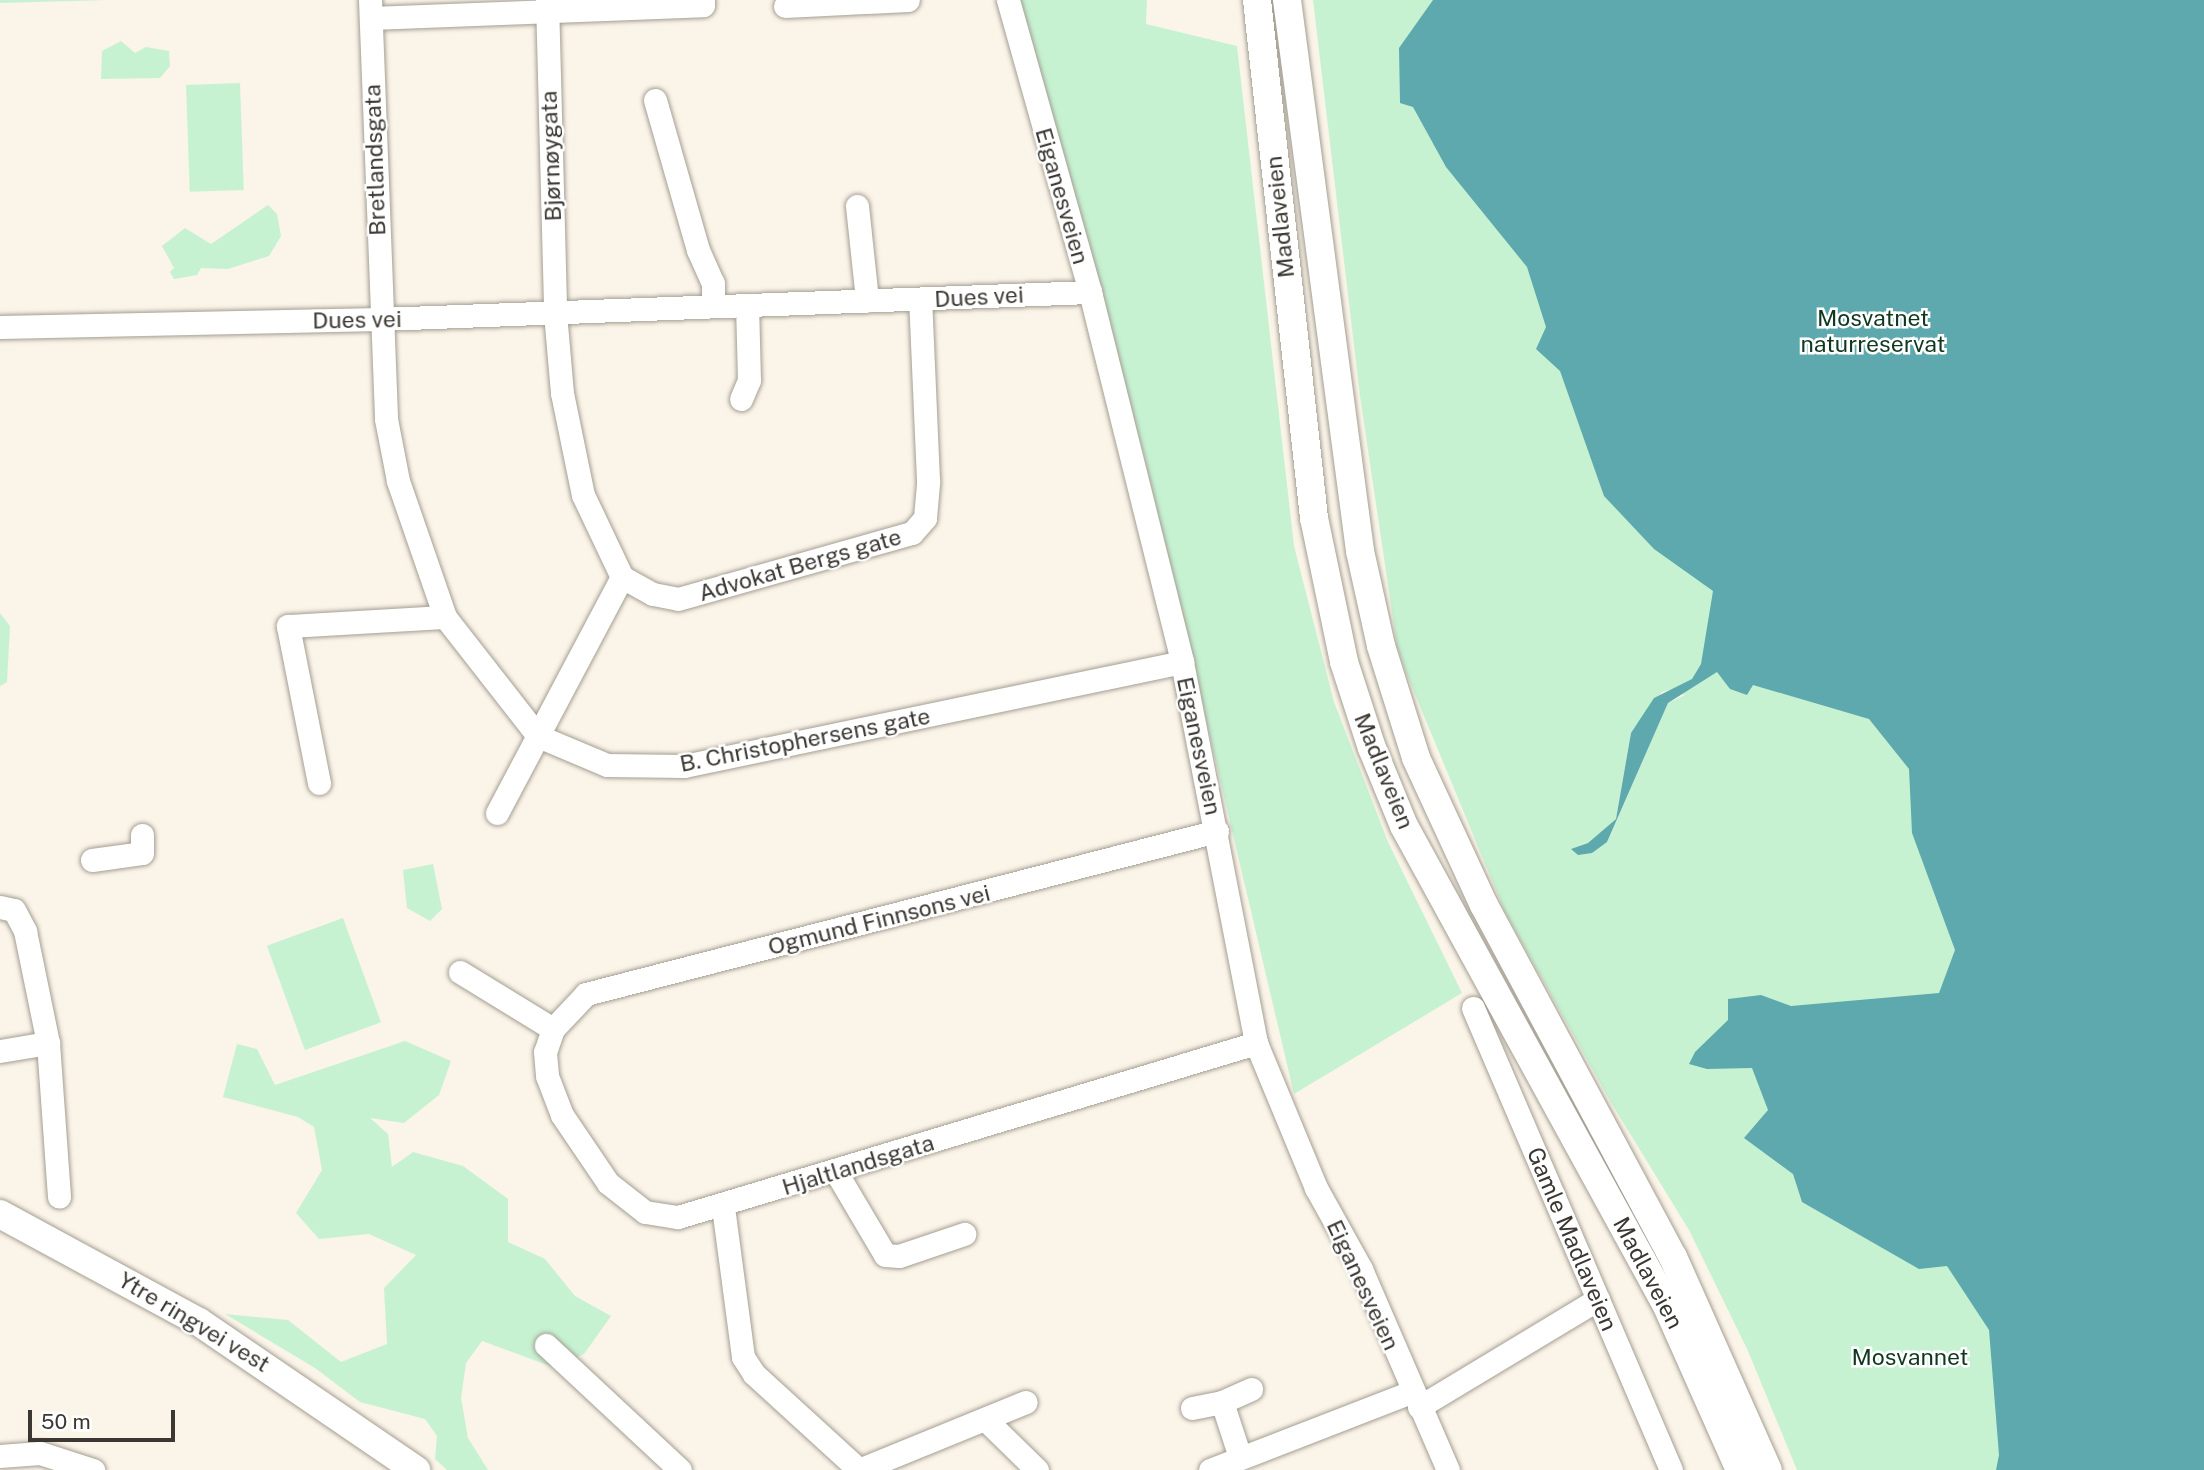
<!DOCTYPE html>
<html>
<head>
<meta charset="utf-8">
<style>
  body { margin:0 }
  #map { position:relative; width:2204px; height:1470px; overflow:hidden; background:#fbf4e8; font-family:"Public Sans",sans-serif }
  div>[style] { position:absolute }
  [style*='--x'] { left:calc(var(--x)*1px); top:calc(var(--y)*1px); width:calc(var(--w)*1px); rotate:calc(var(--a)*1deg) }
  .green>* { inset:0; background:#c6f2d2; transform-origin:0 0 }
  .water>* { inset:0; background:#5ea9ae }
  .roads { filter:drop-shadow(0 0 2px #a49e93) drop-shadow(0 0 2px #a49e93) }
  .minor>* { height:23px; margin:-11.5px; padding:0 11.5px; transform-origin:11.5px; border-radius:11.5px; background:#fff }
  .major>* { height:28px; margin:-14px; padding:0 14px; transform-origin:14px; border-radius:14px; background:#fff }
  span { translate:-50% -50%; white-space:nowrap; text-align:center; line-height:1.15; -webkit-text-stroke:5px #fff; paint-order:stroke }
  .street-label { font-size:23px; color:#3b3833 }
  .park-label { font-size:23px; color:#103820 }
  .scale { position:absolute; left:28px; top:1410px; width:147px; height:32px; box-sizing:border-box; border:4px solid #3b3833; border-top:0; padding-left:9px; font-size:21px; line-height:24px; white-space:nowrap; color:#3b3833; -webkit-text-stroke:5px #fff; paint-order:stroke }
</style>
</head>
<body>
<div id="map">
  <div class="green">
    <div style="clip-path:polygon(0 0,108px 0,0 3px)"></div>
    <div style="clip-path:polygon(1019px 0,1147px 0,1146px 24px,1237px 46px,1294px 546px,1334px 702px,1388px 842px,1462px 993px,1294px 1094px,1143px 452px)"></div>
    <div style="clip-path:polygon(evenodd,1313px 0,2204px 0,2204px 1470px,1797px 1470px,1748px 1351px,1689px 1230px,1610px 1101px,1505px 912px,1405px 670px,1397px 646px,1360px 396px,1313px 0,1669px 690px,1685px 695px,1668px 703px,1607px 842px,1577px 845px,1588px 843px,1616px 819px,1631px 733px,1662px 692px,1669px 690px)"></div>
    <div style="clip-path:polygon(121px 41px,135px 53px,146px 47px,169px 51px,170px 66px,160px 78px,101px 79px,102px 51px)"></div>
    <div style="left:240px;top:83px;width:107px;height:54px;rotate:88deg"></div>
    <div style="clip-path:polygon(268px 205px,277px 214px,281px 236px,269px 256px,228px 269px,201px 268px,197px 275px,174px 279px,170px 272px,174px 268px,162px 246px,185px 228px,211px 244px)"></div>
    <div style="clip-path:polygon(0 613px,10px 626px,7px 682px,0 686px)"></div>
    <div style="clip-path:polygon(433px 864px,442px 909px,430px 921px,407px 908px,403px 870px)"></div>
    <div style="left:343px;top:918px;width:111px;height:81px;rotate:70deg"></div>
    <div style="clip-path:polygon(405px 1041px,451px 1061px,439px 1095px,404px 1123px,370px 1118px,388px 1134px,392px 1167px,413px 1152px,463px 1166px,508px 1199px,508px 1242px,545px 1259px,575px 1296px,611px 1316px,584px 1354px,553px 1367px,482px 1341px,466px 1363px,461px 1398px,468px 1438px,488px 1470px,447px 1470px,435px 1459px,437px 1436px,425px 1419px,360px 1402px,315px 1368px,225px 1314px,288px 1320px,341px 1362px,387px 1344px,384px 1288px,416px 1255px,369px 1234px,319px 1239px,296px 1213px,322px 1170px,314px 1127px,298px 1117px,223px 1097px,237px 1044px,257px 1049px,275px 1085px)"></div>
  </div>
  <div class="water">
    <div style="clip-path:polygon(1433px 0,2204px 0,2204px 1470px,1996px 1470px,1999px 1455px,1989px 1330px,1947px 1266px,1919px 1269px,1802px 1202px,1793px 1174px,1744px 1138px,1768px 1110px,1752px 1068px,1707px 1069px,1689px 1064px,1695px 1052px,1728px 1020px,1728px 999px,1761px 995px,1791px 1006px,1939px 993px,1955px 950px,1912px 833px,1909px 769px,1869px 719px,1753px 685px,1747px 695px,1730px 689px,1717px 672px,1668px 703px,1607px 842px,1592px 853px,1578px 855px,1571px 849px,1588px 843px,1616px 819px,1631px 733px,1654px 698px,1692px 679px,1701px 664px,1713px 591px,1654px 549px,1604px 496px,1560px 371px,1536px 349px,1546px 327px,1527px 267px,1446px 167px,1413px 107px,1400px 103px,1399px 48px)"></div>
  </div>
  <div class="roads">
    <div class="minor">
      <div style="--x:370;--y:0;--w:419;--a:87.8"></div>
      <div style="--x:386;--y:419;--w:63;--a:79"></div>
      <div style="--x:398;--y:481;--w:144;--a:70.9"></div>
      <div style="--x:445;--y:617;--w:151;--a:52"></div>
      <div style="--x:538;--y:736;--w:75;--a:22.8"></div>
      <div style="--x:607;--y:765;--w:77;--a:0.7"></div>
      <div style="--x:684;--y:766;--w:509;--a:-11.8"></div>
      <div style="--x:547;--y:0;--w:313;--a:88.5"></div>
      <div style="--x:555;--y:313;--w:80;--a:85"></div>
      <div style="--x:562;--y:393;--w:104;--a:78.4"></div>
      <div style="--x:583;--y:495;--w:91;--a:64.6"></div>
      <div style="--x:622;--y:577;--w:35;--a:29"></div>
      <div style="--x:653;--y:594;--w:25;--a:11"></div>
      <div style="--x:678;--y:599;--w:243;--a:-15.8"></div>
      <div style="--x:912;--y:533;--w:20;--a:-49"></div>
      <div style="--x:925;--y:518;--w:38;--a:-85"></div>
      <div style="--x:928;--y:480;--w:180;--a:-92.5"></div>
      <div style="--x:1008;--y:0;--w:303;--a:74.3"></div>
      <div style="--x:1090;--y:292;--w:381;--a:76"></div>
      <div style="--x:1182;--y:662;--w:388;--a:79"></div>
      <div style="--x:1256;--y:1043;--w:157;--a:67.5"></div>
      <div style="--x:1316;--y:1188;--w:93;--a:60.9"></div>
      <div style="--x:1361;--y:1269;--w:219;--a:66.6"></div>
      <div style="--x:785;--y:6;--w:123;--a:-2.8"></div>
      <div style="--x:371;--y:18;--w:332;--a:-2.2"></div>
      <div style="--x:703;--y:5;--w:5;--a:-90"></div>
      <div style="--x:655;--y:100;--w:156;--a:74"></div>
      <div style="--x:698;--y:250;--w:36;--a:66"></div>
      <div style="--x:713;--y:283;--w:23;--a:90"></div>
      <div style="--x:857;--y:206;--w:95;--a:83.9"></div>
      <div style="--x:0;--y:327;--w:381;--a:-1.2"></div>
      <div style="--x:381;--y:319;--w:710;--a:-2.18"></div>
      <div style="--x:741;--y:399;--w:21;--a:-67"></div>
      <div style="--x:749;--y:380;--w:75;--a:-91.5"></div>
      <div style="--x:319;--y:783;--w:160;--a:-101.2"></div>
      <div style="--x:288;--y:626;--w:157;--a:-3.3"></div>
      <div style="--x:497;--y:813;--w:267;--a:-62.1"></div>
      <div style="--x:1217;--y:831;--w:652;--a:165.52"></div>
      <div style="--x:586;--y:994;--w:48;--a:133.3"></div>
      <div style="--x:553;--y:1029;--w:24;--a:109"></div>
      <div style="--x:545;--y:1052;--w:24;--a:85"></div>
      <div style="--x:547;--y:1076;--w:42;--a:69"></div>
      <div style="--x:562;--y:1115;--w:82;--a:55.9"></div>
      <div style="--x:608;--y:1183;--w:47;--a:38.1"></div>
      <div style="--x:645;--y:1212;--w:33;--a:9"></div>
      <div style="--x:678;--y:1217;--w:604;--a:-16.75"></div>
      <div style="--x:92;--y:860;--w:50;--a:-8"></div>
      <div style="--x:142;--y:853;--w:18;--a:-90"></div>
      <div style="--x:0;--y:907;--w:14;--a:12"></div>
      <div style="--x:14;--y:910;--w:24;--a:62"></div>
      <div style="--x:25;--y:931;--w:114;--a:78.4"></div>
      <div style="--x:48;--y:1043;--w:154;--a:85.9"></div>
      <div style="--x:460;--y:972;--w:109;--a:31.5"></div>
      <div style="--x:1473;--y:1008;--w:503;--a:66.8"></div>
      <div style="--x:0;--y:1051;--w:49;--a:-9.5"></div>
      <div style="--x:836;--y:1172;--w:96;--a:59.4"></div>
      <div style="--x:885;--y:1255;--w:14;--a:4"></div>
      <div style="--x:899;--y:1256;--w:69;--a:-18.7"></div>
      <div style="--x:723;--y:1207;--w:151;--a:82.4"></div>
      <div style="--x:743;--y:1357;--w:20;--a:57"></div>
      <div style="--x:754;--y:1374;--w:142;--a:42.4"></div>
      <div style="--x:546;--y:1345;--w:183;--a:43"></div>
      <div style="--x:1222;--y:1402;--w:58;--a:71.9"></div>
      <div style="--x:1419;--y:1407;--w:209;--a:-31.1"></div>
      <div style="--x:1192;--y:1408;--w:31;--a:-11"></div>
      <div style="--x:1222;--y:1402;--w:32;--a:-24"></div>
      <div style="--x:987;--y:1421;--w:70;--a:44.4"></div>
      <div style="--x:0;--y:1456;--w:40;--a:-4.3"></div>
      <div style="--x:40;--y:1453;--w:56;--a:17.8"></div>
      <div style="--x:859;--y:1470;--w:180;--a:-22.2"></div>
      <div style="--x:1210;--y:1470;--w:216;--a:-21.2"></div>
    </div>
    <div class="major">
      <div style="--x:1257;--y:0;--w:521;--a:83.72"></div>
      <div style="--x:1314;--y:518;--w:147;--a:78.2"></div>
      <div style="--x:1344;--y:662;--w:90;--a:72"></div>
      <div style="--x:1372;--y:748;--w:84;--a:67.7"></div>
      <div style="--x:1404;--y:826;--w:547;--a:61.28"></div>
      <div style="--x:1667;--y:1306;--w:180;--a:66"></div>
      <div style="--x:1287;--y:0;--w:556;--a:82.45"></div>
      <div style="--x:1360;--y:551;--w:97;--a:77.5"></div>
      <div style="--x:1381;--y:646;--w:117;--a:72.6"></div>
      <div style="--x:1416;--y:758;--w:162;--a:65.2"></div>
      <div style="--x:1484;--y:905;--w:400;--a:61.8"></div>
      <div style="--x:1673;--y:1257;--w:233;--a:66"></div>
      <div style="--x:0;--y:1214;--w:226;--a:28.5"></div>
      <div style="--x:199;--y:1322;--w:263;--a:34.3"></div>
    </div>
  </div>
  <div class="street-label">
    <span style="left:551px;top:156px;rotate:-92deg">Bjørnøygata</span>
    <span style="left:375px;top:160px;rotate:-92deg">Bretlandsgata</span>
    <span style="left:1062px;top:196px;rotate:74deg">Eiganesveien</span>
    <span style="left:1280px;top:217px;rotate:-96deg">Madlaveien</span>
    <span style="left:979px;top:297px;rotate:-3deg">Dues vei</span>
    <span style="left:357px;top:320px;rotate:-1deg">Dues vei</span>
    <span style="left:800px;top:565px;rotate:-16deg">Advokat Bergs gate</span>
    <span style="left:805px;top:740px;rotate:-11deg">B. Christophersens gate</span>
    <span style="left:1199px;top:746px;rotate:78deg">Eiganesveien</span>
    <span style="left:1384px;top:771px;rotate:68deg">Madlaveien</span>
    <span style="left:879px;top:920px;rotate:-14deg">Ogmund Finnsons vei</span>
    <span style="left:858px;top:1165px;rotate:-17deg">Hjaltlandsgata</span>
    <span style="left:1572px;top:1239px;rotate:67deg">Gamle Madlaveien</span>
    <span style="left:1648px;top:1273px;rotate:62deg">Madlaveien</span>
    <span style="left:1363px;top:1285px;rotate:65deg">Eiganesveien</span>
    <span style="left:194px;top:1322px;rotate:31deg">Ytre ringvei vest</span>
  </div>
  <div class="park-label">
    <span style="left:1873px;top:331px">Mosvatnet<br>naturreservat</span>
    <span style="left:1910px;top:1357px">Mosvannet</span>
  </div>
  <div class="scale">50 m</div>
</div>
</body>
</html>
